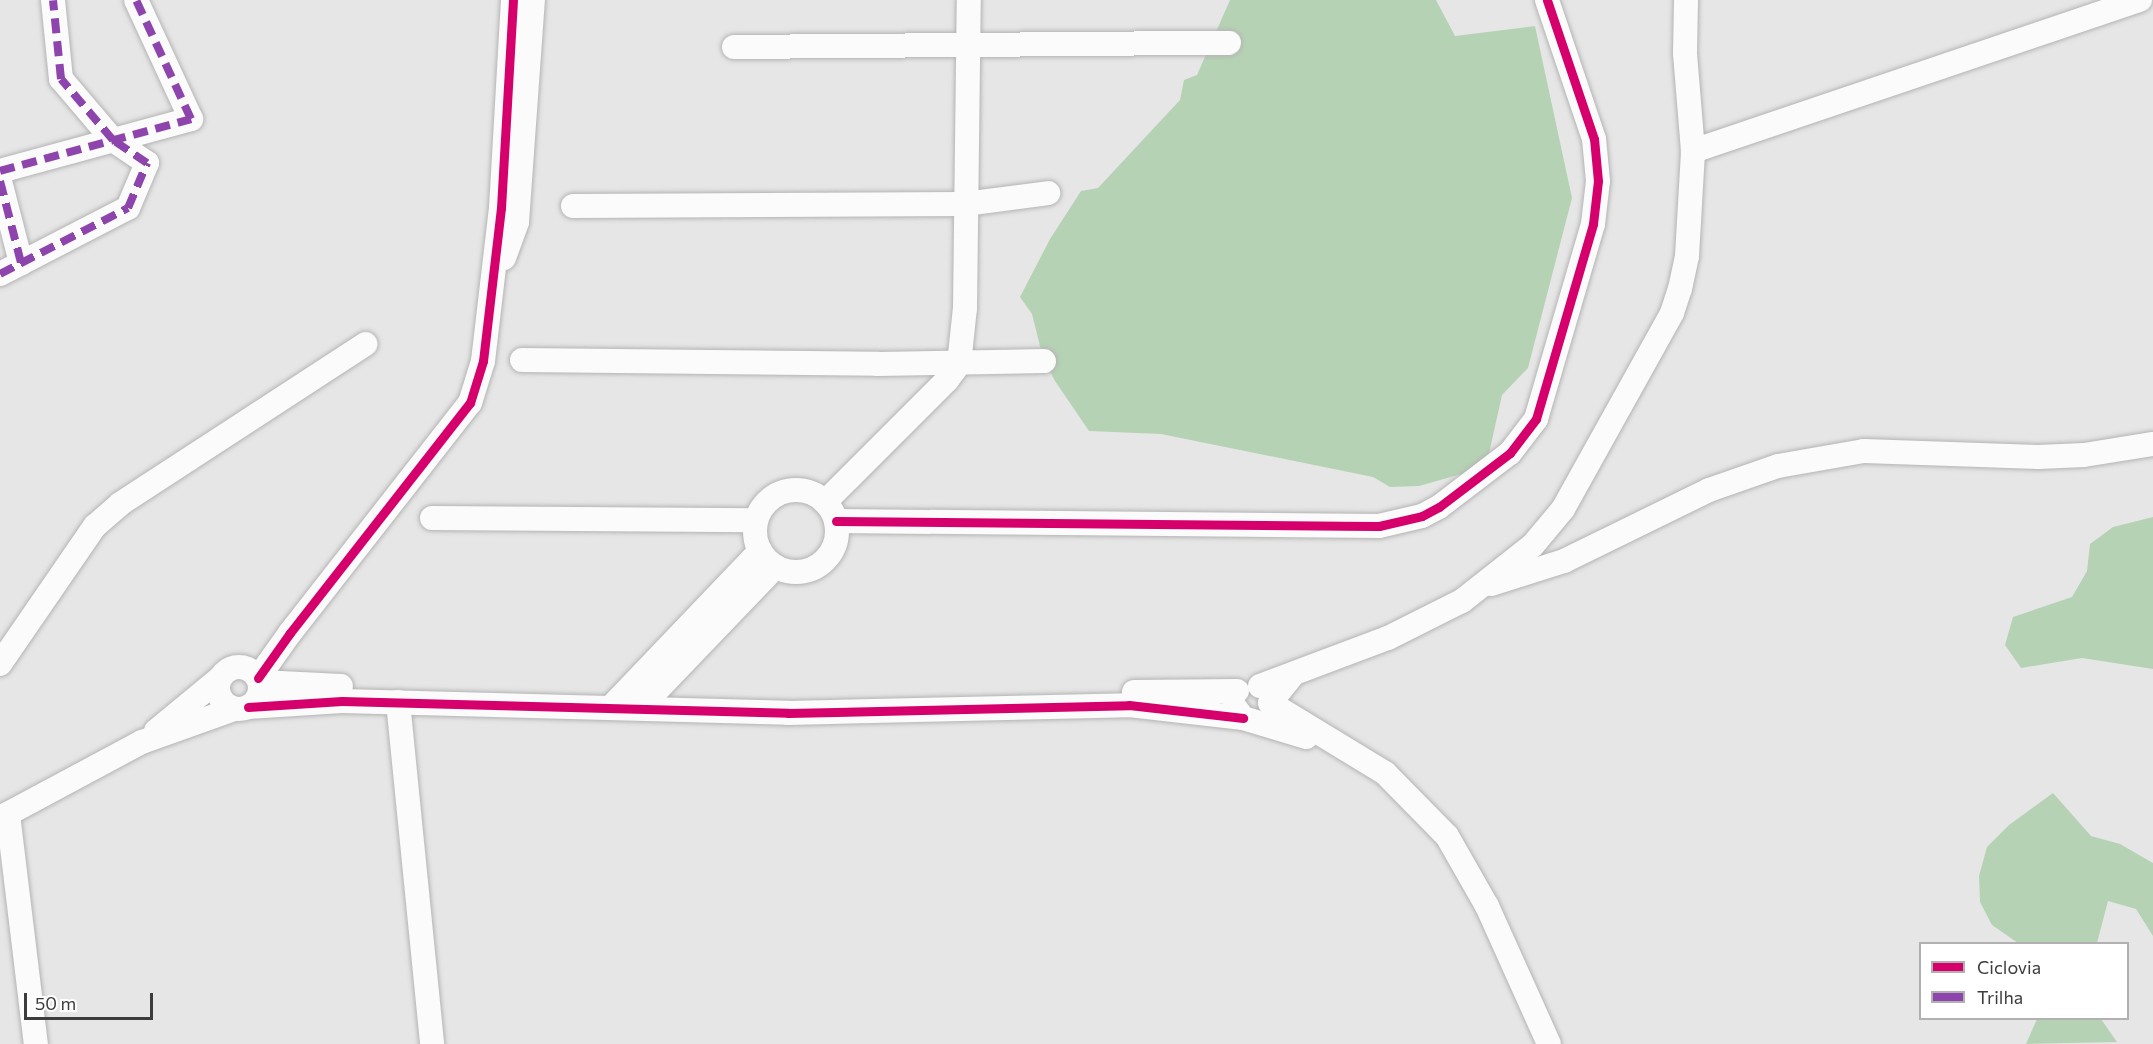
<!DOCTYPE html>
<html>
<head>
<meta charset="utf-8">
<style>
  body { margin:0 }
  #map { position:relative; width:2153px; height:1044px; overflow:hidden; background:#e6e6e6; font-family:Commissioner,sans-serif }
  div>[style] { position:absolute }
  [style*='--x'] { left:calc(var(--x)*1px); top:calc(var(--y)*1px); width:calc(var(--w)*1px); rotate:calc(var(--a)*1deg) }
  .forest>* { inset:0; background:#b6d2b4 }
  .roads { filter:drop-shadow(0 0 2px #b4b4b4) drop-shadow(0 0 2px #b4b4b4) }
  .minor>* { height:24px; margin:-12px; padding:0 12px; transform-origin:12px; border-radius:12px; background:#fbfbfb }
  .minor>.ring { margin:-12px; padding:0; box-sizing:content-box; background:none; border:24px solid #fbfbfb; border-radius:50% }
  .quiet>* { height:8px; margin-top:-4px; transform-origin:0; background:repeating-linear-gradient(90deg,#8e44ad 0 15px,transparent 0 23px) }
  .cycleway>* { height:9px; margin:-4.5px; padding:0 4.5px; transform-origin:4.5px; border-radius:4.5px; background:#d6006c }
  span { translate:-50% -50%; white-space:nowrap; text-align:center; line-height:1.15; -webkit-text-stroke:4.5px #fff; paint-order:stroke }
  .legend { position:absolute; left:1919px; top:942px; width:210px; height:78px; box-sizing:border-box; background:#fff; border:2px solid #b1b1b1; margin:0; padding:8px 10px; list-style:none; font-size:18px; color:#3c3c3d }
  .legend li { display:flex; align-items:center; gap:12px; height:30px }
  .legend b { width:30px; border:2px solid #b1b1b1 }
  .scale { position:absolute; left:24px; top:993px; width:129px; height:27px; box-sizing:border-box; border:3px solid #3c3c3d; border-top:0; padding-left:8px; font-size:18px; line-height:21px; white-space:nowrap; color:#3c3c3d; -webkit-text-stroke:4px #fff; paint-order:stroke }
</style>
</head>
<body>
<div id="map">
  <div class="forest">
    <div style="clip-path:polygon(1230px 0,1436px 0,1455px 36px,1535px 26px,1572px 198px,1528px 368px,1502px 395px,1486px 467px,1419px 486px,1390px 487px,1373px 477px,1161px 434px,1089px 431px,1055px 381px,1043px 358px,1032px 314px,1020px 297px,1050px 239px,1081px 191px,1098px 188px,1180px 100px,1184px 80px,1197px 75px)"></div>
    <div style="clip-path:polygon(2153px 517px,2153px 669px,2082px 658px,2021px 668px,2005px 645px,2013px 617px,2072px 597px,2087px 571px,2090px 544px,2113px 527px)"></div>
    <div style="clip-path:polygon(2053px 793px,2091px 836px,2120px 844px,2153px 863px,2153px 936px,2136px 909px,2108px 901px,2097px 943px,2018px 943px,1992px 925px,1980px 902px,1979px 876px,1987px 847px,2009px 825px)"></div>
    <div style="clip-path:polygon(2037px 1019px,2101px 1019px,2117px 1042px,2026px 1044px)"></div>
  </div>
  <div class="roads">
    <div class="minor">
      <div style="--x:734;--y:47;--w:495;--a:-0.5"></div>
      <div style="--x:1693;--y:151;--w:472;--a:-18.7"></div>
      <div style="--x:0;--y:171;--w:198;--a:-15.2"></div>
      <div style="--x:191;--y:119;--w:131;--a:-114.8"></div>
      <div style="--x:0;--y:181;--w:85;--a:75.6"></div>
      <div style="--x:573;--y:206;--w:392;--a:-0.3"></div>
      <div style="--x:965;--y:204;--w:84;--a:-7.5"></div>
      <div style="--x:504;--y:258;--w:38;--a:-70"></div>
      <div style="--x:517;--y:222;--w:223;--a:-85.9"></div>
      <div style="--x:0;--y:274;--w:144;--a:-27.3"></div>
      <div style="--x:128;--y:208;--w:49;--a:-67.1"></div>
      <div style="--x:147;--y:163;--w:41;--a:-145.9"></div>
      <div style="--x:113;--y:140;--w:80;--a:-130.4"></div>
      <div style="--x:61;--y:79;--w:79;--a:-95.8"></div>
      <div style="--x:522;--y:360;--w:356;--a:0.6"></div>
      <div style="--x:878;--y:364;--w:166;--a:-1"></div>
      <div class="ring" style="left:755px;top:490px;width:58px;height:58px"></div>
      <div style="--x:825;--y:502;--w:173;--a:-45"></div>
      <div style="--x:947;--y:380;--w:20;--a:-53"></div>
      <div style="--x:959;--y:364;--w:56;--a:-83.9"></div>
      <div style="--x:965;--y:308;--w:308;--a:-89.3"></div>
      <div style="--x:432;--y:518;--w:324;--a:0.4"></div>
      <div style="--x:836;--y:521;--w:543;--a:0.53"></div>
      <div style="--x:1379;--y:526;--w:44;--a:-13.1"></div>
      <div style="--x:1422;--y:516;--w:19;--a:-28"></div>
      <div style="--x:1439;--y:507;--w:89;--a:-37.3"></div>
      <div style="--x:1510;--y:453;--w:43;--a:-52.6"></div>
      <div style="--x:1536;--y:419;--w:203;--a:-73.7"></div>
      <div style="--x:1593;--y:224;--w:43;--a:-83.4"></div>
      <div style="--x:1598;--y:181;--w:42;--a:-95.4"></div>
      <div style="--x:1594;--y:139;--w:147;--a:-108.7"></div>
      <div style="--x:1491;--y:584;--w:77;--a:-17.5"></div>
      <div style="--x:1564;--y:561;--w:161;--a:-26.1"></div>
      <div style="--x:1709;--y:490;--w:73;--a:-19.2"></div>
      <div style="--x:1778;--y:466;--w:87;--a:-9.9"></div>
      <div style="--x:1864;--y:451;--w:174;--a:2"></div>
      <div style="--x:2038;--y:457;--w:46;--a:-2.5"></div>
      <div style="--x:2084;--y:455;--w:70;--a:-9.1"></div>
      <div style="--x:0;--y:664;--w:168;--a:-55.5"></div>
      <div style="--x:95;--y:526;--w:33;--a:-41"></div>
      <div style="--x:120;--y:504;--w:293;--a:-33.1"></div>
      <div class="ring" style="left:218px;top:667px;width:18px;height:18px"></div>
      <div style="--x:1291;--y:677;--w:33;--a:129"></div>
      <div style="--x:1270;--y:703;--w:135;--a:31.3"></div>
      <div style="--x:1385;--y:773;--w:88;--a:45.5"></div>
      <div style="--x:1447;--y:836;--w:81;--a:60.3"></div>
      <div style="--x:1487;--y:906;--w:151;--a:65.8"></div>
      <div style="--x:258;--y:678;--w:55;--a:-54.6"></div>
      <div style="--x:290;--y:633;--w:292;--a:-52"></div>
      <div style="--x:470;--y:403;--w:44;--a:-72.8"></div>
      <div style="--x:483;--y:361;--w:154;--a:-83.3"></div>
      <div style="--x:501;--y:208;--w:208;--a:-86.7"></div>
      <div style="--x:260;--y:682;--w:81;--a:2.8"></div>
      <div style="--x:1260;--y:686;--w:137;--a:-20.6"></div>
      <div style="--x:1388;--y:638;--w:83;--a:-26.6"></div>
      <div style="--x:1462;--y:601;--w:90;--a:-38.3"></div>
      <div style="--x:1533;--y:545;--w:47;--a:-50.2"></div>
      <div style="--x:1563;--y:509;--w:224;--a:-60.9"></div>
      <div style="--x:1672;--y:313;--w:25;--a:-72"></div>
      <div style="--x:1680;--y:289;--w:34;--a:-78"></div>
      <div style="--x:1687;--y:256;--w:105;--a:-86.7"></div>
      <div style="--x:1693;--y:151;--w:98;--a:-94.7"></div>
      <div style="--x:1685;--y:53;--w:53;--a:-88.9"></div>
      <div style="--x:1134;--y:692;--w:103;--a:-0.6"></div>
      <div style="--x:398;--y:702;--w:344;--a:84.3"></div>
      <div style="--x:1234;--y:706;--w:15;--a:53"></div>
      <div style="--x:1243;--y:718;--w:66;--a:16.8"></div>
      <div style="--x:248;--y:707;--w:94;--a:-3.7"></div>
      <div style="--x:342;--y:701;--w:446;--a:1.5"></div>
      <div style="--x:788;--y:713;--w:341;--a:-1.3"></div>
      <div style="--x:1129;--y:705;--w:115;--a:6.5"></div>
      <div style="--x:611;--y:707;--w:216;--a:-46.3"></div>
      <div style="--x:640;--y:708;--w:195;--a:-46.2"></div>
      <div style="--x:156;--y:731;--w:82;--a:-39.5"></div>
      <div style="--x:8;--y:814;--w:232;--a:83.1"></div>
      <div style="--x:0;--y:818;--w:161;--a:-28.2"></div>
      <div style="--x:142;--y:742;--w:98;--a:-19.7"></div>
    </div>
  </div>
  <div class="quiet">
    <div style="--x:0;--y:171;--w:198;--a:-15.2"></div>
    <div style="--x:191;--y:119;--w:131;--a:-114.8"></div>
    <div style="--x:0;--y:181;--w:85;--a:75.6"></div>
    <div style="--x:0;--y:274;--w:144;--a:-27.3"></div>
    <div style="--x:128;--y:208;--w:49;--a:-67.1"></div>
    <div style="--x:147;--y:163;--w:41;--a:-145.9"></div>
    <div style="--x:113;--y:140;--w:80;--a:-130.4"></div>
    <div style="--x:61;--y:79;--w:79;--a:-95.8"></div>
  </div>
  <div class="cycleway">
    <div style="--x:836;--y:521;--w:543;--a:0.53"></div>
    <div style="--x:1379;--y:526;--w:44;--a:-13.1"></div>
    <div style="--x:1422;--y:516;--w:19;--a:-28"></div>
    <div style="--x:1439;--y:507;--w:89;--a:-37.3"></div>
    <div style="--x:1510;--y:453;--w:43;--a:-52.6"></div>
    <div style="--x:1536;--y:419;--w:203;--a:-73.7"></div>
    <div style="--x:1593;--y:224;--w:43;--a:-83.4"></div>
    <div style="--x:1598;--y:181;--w:42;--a:-95.4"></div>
    <div style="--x:1594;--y:139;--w:147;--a:-108.7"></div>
    <div style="--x:258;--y:678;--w:55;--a:-54.6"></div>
    <div style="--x:290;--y:633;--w:292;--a:-52"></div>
    <div style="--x:470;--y:403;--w:44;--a:-72.8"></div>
    <div style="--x:483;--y:361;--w:154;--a:-83.3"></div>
    <div style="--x:501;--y:208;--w:208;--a:-86.7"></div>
    <div style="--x:248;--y:707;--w:94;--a:-3.7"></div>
    <div style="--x:342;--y:701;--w:446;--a:1.5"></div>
    <div style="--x:788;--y:713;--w:341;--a:-1.3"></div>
    <div style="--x:1129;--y:705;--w:115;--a:6.5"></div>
  </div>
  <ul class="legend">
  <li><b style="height:8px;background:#d6006c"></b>Ciclovia</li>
  <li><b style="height:8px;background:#8e44ad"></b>Trilha</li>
  </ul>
  <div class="scale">50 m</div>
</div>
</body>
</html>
